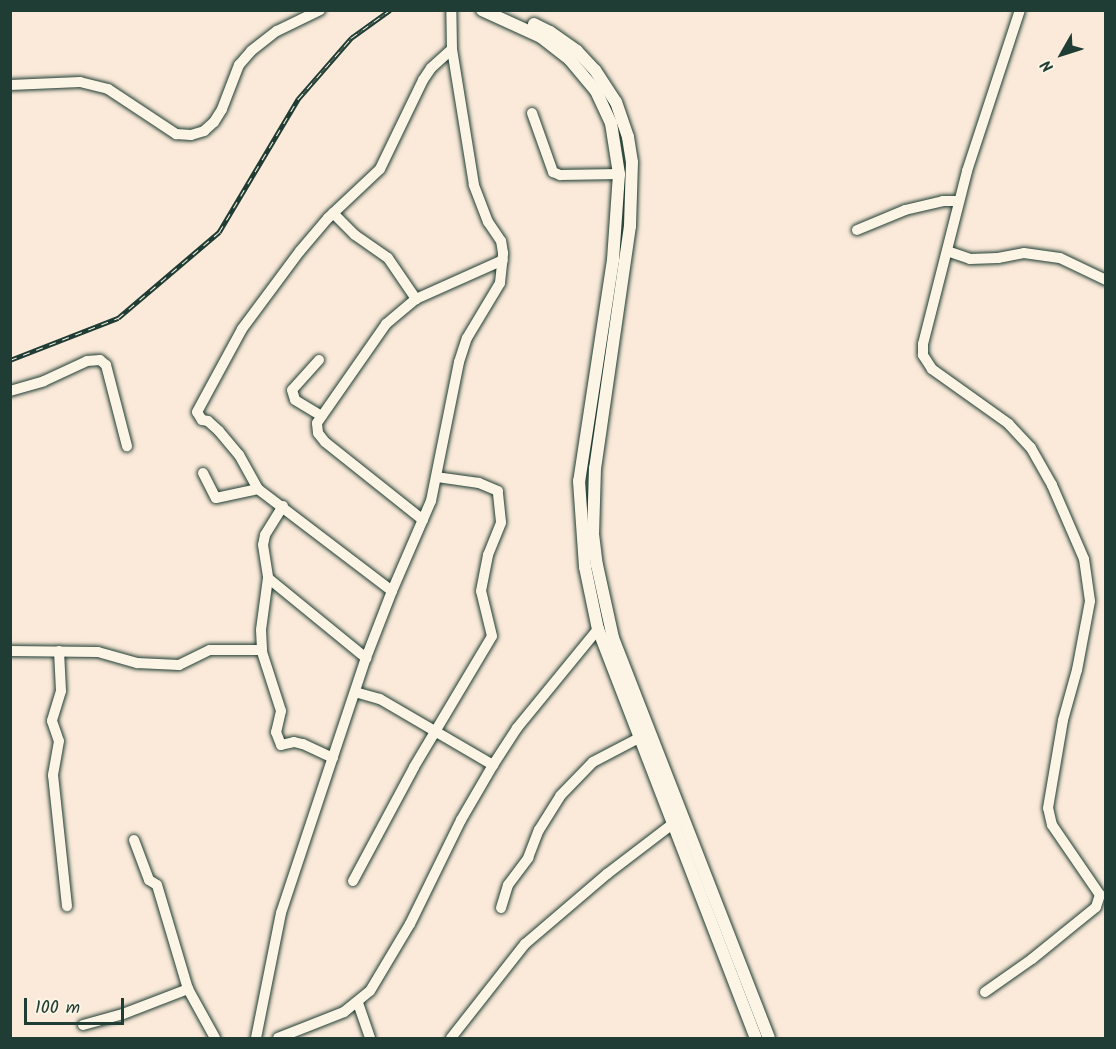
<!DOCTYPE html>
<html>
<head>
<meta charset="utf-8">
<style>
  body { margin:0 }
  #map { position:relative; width:1116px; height:1049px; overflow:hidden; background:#fbead9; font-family:Kalam,sans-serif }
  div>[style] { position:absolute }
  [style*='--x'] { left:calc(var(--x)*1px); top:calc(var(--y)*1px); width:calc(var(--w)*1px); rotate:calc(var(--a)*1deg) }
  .roads { filter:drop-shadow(0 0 2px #1f3d34) drop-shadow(0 0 2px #1f3d34) }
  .minor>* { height:10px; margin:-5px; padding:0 5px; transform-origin:5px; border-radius:5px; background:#fcf5e5 }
  .major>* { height:12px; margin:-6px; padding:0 6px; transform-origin:6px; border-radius:6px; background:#fcf5e5 }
  .rail>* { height:4.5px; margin-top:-2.25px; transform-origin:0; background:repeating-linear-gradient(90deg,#fcf5e5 0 7px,#1f3d34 0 14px); box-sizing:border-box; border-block:2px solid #1f3d34 }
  span { translate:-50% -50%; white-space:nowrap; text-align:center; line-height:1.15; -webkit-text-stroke:4.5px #fcf5e5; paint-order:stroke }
  .frame { position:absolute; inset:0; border:12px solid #1f3d34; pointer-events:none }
  .north { position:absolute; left:1032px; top:24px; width:60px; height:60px; -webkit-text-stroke:4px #fcf5e5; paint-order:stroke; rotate:231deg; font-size:16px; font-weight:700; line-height:24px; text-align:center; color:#1f3d34 }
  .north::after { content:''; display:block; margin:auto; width:21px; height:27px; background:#1f3d34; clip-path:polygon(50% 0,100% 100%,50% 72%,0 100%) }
  .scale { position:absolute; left:24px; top:998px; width:100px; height:27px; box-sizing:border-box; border:3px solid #1f3d34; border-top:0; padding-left:8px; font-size:18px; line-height:21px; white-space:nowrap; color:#1f3d34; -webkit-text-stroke:4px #fcf5e5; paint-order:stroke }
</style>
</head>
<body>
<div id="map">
  <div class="roads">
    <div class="minor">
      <div style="--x:10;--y:85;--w:70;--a:-2.5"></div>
      <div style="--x:80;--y:82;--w:29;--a:14"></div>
      <div style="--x:108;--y:89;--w:82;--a:33.5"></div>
      <div style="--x:176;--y:134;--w:15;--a:4"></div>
      <div style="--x:191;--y:135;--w:14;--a:-17"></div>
      <div style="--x:204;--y:131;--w:13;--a:-42"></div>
      <div style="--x:214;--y:122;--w:15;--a:-58"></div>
      <div style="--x:222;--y:109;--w:47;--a:-68.9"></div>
      <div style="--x:239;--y:65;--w:18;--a:-49"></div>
      <div style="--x:251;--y:51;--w:33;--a:-38"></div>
      <div style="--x:277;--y:31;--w:48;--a:-26"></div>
      <div style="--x:532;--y:113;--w:63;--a:70.4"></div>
      <div style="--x:553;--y:172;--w:8;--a:23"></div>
      <div style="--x:560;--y:175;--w:59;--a:-1"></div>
      <div style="--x:333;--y:213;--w:31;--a:45"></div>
      <div style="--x:355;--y:235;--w:40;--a:34.9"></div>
      <div style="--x:388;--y:258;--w:50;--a:55.7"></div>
      <div style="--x:857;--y:230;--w:52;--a:-22.6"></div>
      <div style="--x:905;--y:210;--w:39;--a:-13"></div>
      <div style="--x:943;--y:201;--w:16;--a:0"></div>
      <div style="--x:947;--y:251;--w:24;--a:19"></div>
      <div style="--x:970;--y:259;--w:28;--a:-2"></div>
      <div style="--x:998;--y:258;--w:26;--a:-11"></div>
      <div style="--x:1024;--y:253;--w:36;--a:8"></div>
      <div style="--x:1060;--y:258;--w:51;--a:25.6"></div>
      <div style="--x:319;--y:360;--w:40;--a:132"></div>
      <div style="--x:292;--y:390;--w:10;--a:73"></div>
      <div style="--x:295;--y:400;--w:31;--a:31"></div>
      <div style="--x:10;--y:391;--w:35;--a:-16"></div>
      <div style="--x:44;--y:381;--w:47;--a:-24.9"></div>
      <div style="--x:87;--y:361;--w:13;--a:-4"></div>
      <div style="--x:100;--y:360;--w:8;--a:40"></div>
      <div style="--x:106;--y:365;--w:84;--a:75.5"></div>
      <div style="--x:203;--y:473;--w:28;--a:63"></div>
      <div style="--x:216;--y:498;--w:43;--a:-12.1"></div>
      <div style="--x:283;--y:506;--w:34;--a:122"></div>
      <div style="--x:265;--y:535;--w:10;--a:101"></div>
      <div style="--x:263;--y:545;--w:33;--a:81"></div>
      <div style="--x:268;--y:578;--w:52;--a:97.7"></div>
      <div style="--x:261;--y:630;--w:22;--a:87"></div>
      <div style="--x:262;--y:652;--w:62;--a:72.1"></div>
      <div style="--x:281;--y:711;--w:22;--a:103"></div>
      <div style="--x:276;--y:732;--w:14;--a:69"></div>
      <div style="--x:281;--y:745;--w:13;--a:-13"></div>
      <div style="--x:294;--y:742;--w:9;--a:13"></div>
      <div style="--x:303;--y:744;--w:33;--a:25"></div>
      <div style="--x:423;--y:520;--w:125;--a:-141.5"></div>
      <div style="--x:325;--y:442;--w:11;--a:-128"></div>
      <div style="--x:318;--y:433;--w:10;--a:-96"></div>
      <div style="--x:317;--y:423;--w:121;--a:-55.1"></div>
      <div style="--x:386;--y:324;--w:39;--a:-40"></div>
      <div style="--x:416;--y:299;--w:95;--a:-24.1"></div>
      <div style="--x:268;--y:578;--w:127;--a:39.2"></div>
      <div style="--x:392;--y:591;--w:168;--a:-142.7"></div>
      <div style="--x:258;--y:489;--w:39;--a:-119"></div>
      <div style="--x:239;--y:455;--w:31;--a:-130"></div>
      <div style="--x:219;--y:431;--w:15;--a:-138"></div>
      <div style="--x:208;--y:421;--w:6;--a:-171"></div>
      <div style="--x:202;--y:420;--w:9;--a:-122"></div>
      <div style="--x:197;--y:412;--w:94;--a:-61.5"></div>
      <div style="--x:242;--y:329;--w:97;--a:-53.4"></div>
      <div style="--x:300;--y:251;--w:43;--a:-49.7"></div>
      <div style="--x:328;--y:218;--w:71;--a:-43.3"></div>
      <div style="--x:380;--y:169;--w:99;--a:-64.2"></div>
      <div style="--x:423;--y:80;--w:14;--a:-56"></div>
      <div style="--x:431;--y:68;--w:28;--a:-42"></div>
      <div style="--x:10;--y:651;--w:88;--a:0.7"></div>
      <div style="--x:98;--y:652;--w:41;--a:15.8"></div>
      <div style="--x:137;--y:663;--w:42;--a:2.7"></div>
      <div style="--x:179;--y:665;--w:34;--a:-26"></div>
      <div style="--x:210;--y:650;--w:52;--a:0"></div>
      <div style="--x:59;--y:651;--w:40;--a:87.1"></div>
      <div style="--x:61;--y:691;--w:31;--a:107"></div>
      <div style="--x:52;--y:721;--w:21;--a:71"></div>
      <div style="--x:59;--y:741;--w:35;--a:100"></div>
      <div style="--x:53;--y:775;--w:132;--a:83.9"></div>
      <div style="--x:355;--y:692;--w:26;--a:16"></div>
      <div style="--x:380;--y:699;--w:131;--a:30.3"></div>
      <div style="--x:134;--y:840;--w:43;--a:69.4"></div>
      <div style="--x:149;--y:880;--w:9;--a:32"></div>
      <div style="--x:157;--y:885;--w:109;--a:73.4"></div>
      <div style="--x:188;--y:989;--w:56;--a:61.1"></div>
      <div style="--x:353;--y:881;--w:129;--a:-61.8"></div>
      <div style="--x:414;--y:767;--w:152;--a:-59.2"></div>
      <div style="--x:492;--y:636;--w:46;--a:-103.7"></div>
      <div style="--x:481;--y:591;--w:37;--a:-79"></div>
      <div style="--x:488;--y:555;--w:35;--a:-68"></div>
      <div style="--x:501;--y:522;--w:31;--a:-96"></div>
      <div style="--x:498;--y:491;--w:21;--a:-157"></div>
      <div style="--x:479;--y:483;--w:42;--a:-171.9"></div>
      <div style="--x:501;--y:908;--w:24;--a:-73"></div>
      <div style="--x:508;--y:885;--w:34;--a:-53"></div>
      <div style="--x:528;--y:858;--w:30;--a:-69"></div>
      <div style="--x:539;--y:830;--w:40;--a:-58"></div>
      <div style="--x:560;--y:796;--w:47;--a:-45.9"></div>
      <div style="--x:593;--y:762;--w:52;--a:-27.6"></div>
      <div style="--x:985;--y:992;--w:57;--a:-35.1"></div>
      <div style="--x:1032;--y:959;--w:82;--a:-39.1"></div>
      <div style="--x:1096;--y:907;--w:13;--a:-72"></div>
      <div style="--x:1100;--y:895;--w:85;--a:-124.4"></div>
      <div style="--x:1052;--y:825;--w:17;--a:-103"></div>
      <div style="--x:1048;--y:808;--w:89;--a:-80.3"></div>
      <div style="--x:1063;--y:720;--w:52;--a:-74.4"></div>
      <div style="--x:1077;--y:670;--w:70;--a:-79.3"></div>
      <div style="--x:1090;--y:601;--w:42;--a:-98.1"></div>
      <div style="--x:1084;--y:559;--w:81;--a:-113.4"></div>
      <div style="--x:1052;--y:485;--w:43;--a:-119.6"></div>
      <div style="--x:1031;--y:448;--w:33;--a:-133"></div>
      <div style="--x:1009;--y:424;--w:95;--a:-144.5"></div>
      <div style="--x:932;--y:369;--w:17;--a:-123"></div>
      <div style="--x:923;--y:355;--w:11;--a:-90"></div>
      <div style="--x:923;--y:344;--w:179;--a:-75.7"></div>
      <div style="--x:967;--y:171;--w:169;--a:-71.8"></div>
      <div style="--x:358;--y:1003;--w:37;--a:71"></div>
      <div style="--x:83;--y:1025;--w:41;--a:-15.4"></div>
      <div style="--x:123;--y:1014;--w:70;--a:-21"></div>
      <div style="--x:256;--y:1038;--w:127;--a:-78.7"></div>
      <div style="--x:281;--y:913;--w:269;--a:-71.6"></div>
      <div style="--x:366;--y:658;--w:72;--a:-68.8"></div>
      <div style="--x:392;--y:591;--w:98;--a:-66.6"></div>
      <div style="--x:431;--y:501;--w:142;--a:-78.6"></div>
      <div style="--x:459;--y:362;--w:25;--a:-72"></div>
      <div style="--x:467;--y:338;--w:64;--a:-59"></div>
      <div style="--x:500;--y:283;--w:30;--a:-84"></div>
      <div style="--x:503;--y:253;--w:12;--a:-99"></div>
      <div style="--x:501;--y:241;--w:23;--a:-124"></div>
      <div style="--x:488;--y:222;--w:40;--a:-111"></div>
      <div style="--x:474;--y:185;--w:138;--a:-99.2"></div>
      <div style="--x:452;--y:49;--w:39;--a:-91"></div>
      <div style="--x:278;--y:1038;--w:71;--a:-21.5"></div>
      <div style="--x:344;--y:1012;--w:33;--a:-39"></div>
      <div style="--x:370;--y:991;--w:78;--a:-59.2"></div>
      <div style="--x:410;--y:924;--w:116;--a:-63.9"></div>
      <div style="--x:461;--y:820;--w:64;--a:-59.8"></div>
      <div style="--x:493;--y:765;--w:44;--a:-57"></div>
      <div style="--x:517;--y:728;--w:128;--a:-50.7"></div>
      <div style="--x:451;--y:1038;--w:120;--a:-51.8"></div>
      <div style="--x:525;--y:944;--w:108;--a:-40.5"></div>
      <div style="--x:607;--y:874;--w:84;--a:-37.3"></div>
    </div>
    <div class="major">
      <div style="--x:482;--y:10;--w:65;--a:24.6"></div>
      <div style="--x:541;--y:37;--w:37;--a:38"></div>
      <div style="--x:570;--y:60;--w:40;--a:50"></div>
      <div style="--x:596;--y:91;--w:35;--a:65"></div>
      <div style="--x:611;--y:123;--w:52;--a:81.1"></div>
      <div style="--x:619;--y:174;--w:86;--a:94"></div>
      <div style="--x:613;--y:260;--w:224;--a:98.7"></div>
      <div style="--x:579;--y:481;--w:86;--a:86"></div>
      <div style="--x:585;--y:567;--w:63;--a:78.2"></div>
      <div style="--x:598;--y:629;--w:438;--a:68.9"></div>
      <div style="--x:534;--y:24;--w:18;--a:27"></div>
      <div style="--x:550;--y:32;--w:33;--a:35"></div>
      <div style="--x:577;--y:51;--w:26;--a:47"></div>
      <div style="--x:595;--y:70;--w:38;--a:57"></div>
      <div style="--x:616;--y:102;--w:37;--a:71"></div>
      <div style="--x:628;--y:137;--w:25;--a:81"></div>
      <div style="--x:632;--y:162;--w:64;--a:91.8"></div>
      <div style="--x:630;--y:226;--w:245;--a:98.2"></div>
      <div style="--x:595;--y:468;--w:66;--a:91.7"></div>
      <div style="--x:593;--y:534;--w:31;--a:83"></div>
      <div style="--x:597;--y:565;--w:75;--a:77.6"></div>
      <div style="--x:613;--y:638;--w:429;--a:68.7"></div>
    </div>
  </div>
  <div class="rail">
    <div style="--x:10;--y:360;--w:116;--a:-21.3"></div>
    <div style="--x:118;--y:318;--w:133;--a:-40.4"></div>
    <div style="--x:219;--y:232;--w:155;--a:-59.3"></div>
    <div style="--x:298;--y:99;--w:81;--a:-49"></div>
    <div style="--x:351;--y:38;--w:48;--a:-35.7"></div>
  </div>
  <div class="frame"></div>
  <div class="north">N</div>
  <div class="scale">100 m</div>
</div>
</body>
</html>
